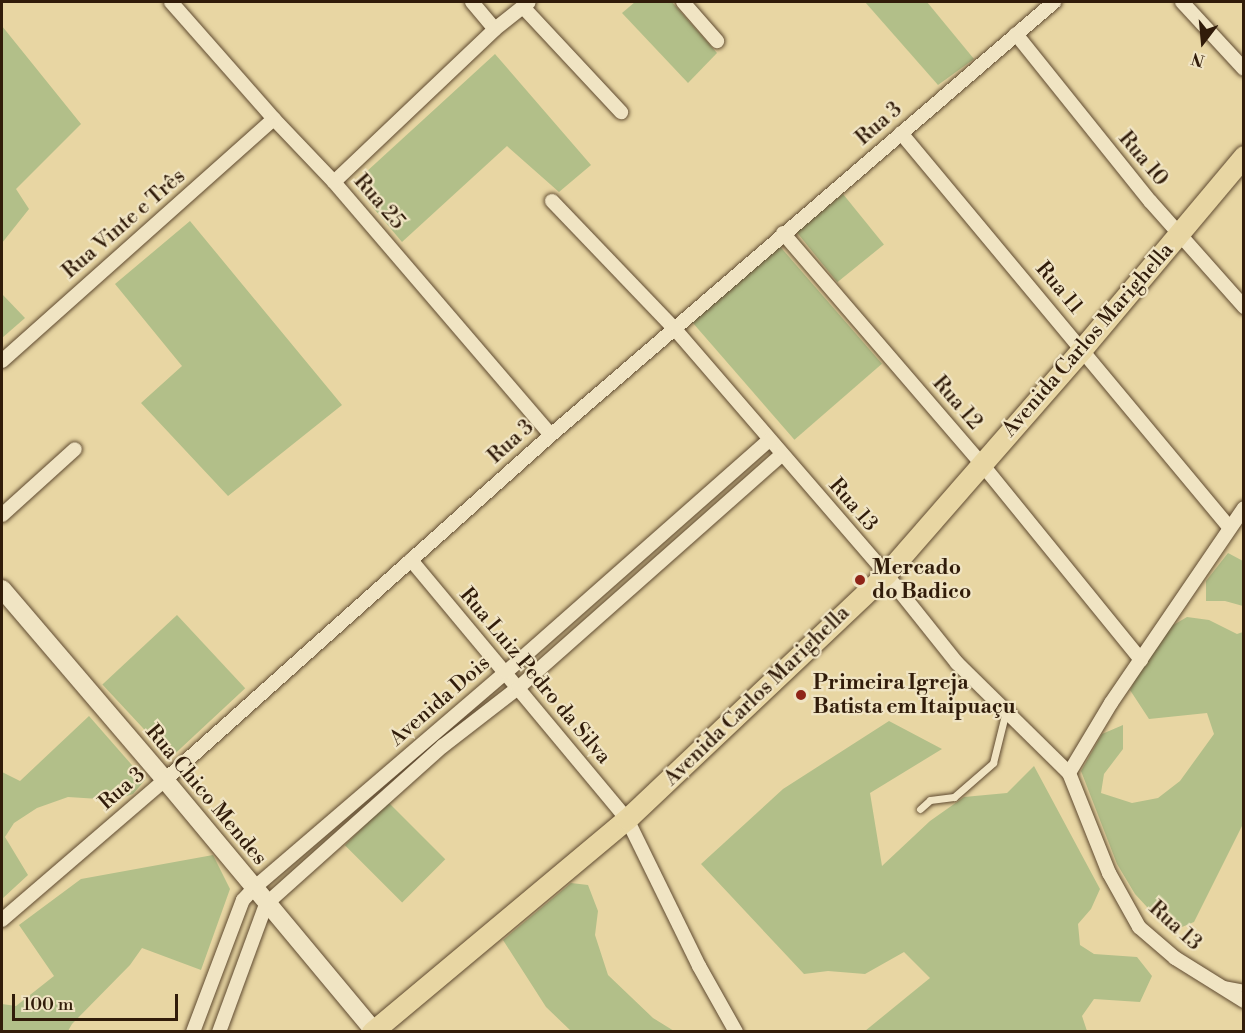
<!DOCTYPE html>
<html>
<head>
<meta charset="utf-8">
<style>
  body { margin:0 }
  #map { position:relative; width:1245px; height:1033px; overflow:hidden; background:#e8d6a3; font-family:"Libre Bodoni",serif }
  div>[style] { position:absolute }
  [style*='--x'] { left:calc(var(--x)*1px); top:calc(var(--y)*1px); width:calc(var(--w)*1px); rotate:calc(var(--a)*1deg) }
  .green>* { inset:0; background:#b2bf89; transform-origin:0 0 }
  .roads { filter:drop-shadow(0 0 2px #5f4a30) drop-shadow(0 0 2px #5f4a30) }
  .service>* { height:7px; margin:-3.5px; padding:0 3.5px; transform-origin:3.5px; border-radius:3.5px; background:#f0e4c3 }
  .minor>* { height:14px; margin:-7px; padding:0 7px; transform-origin:7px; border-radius:7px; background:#f0e4c3 }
  .secondary>* { height:18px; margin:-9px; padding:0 9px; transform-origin:9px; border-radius:9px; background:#f0e4c3 }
  .primary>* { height:21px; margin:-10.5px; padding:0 10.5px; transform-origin:10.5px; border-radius:10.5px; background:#e8d6a3 }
  .dots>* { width:16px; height:16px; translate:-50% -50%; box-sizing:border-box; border:3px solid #f0e4c3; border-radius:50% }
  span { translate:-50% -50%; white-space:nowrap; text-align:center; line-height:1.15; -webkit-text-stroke:4.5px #f0e4c3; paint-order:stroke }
  .street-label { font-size:21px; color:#311c0a }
  .poi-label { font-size:21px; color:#311c0a; font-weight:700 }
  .left { translate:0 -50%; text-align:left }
  .frame { position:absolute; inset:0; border:3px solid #311c0a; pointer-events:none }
  .north { position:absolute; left:1173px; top:12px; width:60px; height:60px; -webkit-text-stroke:4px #f0e4c3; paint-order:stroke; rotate:196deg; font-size:16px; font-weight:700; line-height:24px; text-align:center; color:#311c0a }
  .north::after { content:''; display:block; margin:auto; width:21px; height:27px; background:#311c0a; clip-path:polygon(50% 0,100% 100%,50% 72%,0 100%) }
  .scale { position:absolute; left:12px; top:994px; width:166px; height:27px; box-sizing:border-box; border:3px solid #311c0a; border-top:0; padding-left:8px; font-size:18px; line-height:21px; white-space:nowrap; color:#311c0a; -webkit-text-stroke:4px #f0e4c3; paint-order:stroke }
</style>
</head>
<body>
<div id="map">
  <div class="green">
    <div style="clip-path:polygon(635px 2px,672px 2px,717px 53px,688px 83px,622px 13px)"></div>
    <div style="clip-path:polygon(865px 2px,927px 2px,974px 59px,938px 85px)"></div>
    <div style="clip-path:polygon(2px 26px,81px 124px,16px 189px,29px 209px,2px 243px)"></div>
    <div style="clip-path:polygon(495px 54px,591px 165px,559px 192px,507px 146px,402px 242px,353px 184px)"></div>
    <div style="left:843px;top:194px;width:65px;height:60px;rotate:51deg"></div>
    <div style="clip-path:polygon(190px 221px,342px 405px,228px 496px,141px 403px,182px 366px,115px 284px)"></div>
    <div style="left:777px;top:243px;width:160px;height:116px;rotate:49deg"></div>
    <div style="clip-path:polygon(2px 294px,25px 318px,2px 338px)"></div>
    <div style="clip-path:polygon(1228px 553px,1243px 561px,1243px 606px,1225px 601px,1206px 601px,1206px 581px)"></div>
    <div style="left:177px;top:615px;width:100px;height:102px;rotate:47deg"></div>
    <div style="clip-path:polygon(1187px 617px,1209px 620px,1237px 634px,1243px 632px,1243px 824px,1194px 922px,1170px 932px,1135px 894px,1117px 864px,1081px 771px,1102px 734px,1123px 725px,1123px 749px,1104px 774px,1101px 793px,1132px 803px,1158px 798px,1180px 781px,1214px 734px,1207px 713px,1149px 719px,1130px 690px,1158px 634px)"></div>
    <div style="clip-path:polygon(89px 716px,145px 780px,133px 794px,115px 800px,68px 797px,37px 808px,14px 823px,5px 837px,28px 875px,2px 899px,2px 772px,20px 781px)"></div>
    <div style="clip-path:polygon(889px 721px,942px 749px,870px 793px,882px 866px,930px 821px,964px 797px,1007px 793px,1034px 766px,1100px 889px,1091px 909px,1078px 924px,1080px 945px,1094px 954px,1137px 957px,1152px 976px,1140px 1002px,1094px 999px,1082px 1016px,1087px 1031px,865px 1031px,930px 978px,904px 952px,865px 974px,828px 971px,804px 974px,701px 864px,783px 789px)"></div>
    <div style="left:388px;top:802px;width:81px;height:61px;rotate:45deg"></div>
    <div style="clip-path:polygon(213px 855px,230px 889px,201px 970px,142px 948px,130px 965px,72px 1024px,68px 1031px,2px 1031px,2px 1004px,16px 1006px,54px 976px,19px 925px,81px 879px)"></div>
    <div style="clip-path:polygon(571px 883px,588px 885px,598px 911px,595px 935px,608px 975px,653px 1018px,674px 1031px,571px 1031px,546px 1007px,503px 940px)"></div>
  </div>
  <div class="roads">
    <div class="service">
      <div style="--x:920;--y:809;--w:13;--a:-42"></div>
      <div style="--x:930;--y:800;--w:24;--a:-7"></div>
      <div style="--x:954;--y:797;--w:52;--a:-41.1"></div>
      <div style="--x:993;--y:763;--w:54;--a:-76"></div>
      <div style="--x:1224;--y:984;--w:20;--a:11"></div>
    </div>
    <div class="minor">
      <div style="--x:171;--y:2;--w:156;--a:48.6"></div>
      <div style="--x:274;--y:119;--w:87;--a:46.4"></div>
      <div style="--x:334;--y:182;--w:333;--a:49.4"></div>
      <div style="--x:472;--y:2;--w:35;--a:50"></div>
      <div style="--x:683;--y:2;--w:52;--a:48.9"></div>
      <div style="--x:1182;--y:2;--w:91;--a:47.2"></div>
      <div style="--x:523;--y:7;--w:144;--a:47"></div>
      <div style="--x:1016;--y:34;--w:214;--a:51.3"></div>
      <div style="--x:1150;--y:201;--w:142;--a:48.4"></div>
      <div style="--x:901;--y:133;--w:513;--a:50.22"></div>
      <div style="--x:334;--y:182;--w:222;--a:-43.5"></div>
      <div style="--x:495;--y:29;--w:43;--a:-38.5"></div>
      <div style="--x:552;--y:201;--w:176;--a:46.2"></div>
      <div style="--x:674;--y:328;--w:325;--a:49.2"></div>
      <div style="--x:886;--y:574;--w:114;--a:51.4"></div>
      <div style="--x:957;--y:663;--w:157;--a:44.5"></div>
      <div style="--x:1069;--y:773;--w:108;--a:68.2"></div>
      <div style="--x:1109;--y:873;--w:62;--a:60.9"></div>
      <div style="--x:1139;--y:927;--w:48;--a:40.7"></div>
      <div style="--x:1175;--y:958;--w:81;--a:31.9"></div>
      <div style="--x:783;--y:233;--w:303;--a:49.3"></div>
      <div style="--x:981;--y:463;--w:254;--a:50.9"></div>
      <div style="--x:2;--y:361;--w:364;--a:-41.7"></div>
      <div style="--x:2;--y:515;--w:98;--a:-42.1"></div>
      <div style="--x:411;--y:560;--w:337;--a:50.2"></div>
      <div style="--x:627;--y:819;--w:164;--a:63.9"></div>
      <div style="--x:699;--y:966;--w:76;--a:60.7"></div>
      <div style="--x:1069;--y:773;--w:82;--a:-59"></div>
      <div style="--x:1111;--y:703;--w:236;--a:-55.7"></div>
      <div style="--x:2;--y:920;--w:215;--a:-40.7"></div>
      <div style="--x:165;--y:780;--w:518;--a:-41.79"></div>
      <div style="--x:551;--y:435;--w:664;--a:-40.72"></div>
      <div style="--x:193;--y:1032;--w:141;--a:-69.3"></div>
      <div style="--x:243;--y:900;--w:16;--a:-47"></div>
      <div style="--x:254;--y:888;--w:332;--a:-40.6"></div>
      <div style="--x:506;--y:672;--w:351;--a:-41.4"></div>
      <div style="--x:219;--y:1032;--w:136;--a:-69.8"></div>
      <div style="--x:266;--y:904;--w:237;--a:-41.8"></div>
      <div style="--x:443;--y:746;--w:96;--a:-37.8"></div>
      <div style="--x:519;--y:687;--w:350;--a:-41.5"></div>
    </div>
    <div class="secondary">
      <div style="--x:2;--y:589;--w:251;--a:49.5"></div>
      <div style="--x:165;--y:780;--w:325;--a:50.2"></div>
    </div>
    <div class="primary">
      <div style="--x:372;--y:1032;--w:332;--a:-39.9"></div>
      <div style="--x:627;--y:819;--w:357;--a:-43.4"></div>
      <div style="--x:886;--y:574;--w:298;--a:-48.9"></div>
      <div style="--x:1082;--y:349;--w:252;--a:-50"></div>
    </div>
  </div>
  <div class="dots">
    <div style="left:860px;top:580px;background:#8f2418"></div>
    <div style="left:801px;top:695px;background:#8f2418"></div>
  </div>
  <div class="street-label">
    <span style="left:879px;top:124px;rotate:-41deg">Rua 3</span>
    <span style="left:1143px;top:159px;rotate:50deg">Rua 10</span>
    <span style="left:379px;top:202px;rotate:49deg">Rua 25</span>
    <span style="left:124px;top:224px;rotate:-41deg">Rua Vinte e Três</span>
    <span style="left:1059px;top:288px;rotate:50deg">Rua 11</span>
    <span style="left:1088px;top:340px;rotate:-49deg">Avenida Carlos Marighella</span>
    <span style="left:957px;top:403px;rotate:49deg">Rua 12</span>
    <span style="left:511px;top:442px;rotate:-42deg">Rua 3</span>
    <span style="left:853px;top:505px;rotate:49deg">Rua 13</span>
    <span style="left:535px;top:676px;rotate:50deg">Rua Luiz Pedro da Silva</span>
    <span style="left:757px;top:696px;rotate:-44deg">Avenida Carlos Marighella</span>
    <span style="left:440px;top:701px;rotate:-41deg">Avenida Dois</span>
    <span style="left:122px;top:789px;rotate:-41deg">Rua 3</span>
    <span style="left:206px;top:795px;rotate:50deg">Rua Chico Mendes</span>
    <span style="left:1175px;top:926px;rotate:42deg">Rua 13</span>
  </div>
  <div class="poi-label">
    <span class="left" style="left:872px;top:580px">Mercado<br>do Badico</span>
    <span class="left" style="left:813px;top:695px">Primeira Igreja<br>Batista em Itaipuaçu</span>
  </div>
  <div class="frame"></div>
  <div class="north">N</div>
  <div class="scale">100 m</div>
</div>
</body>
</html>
